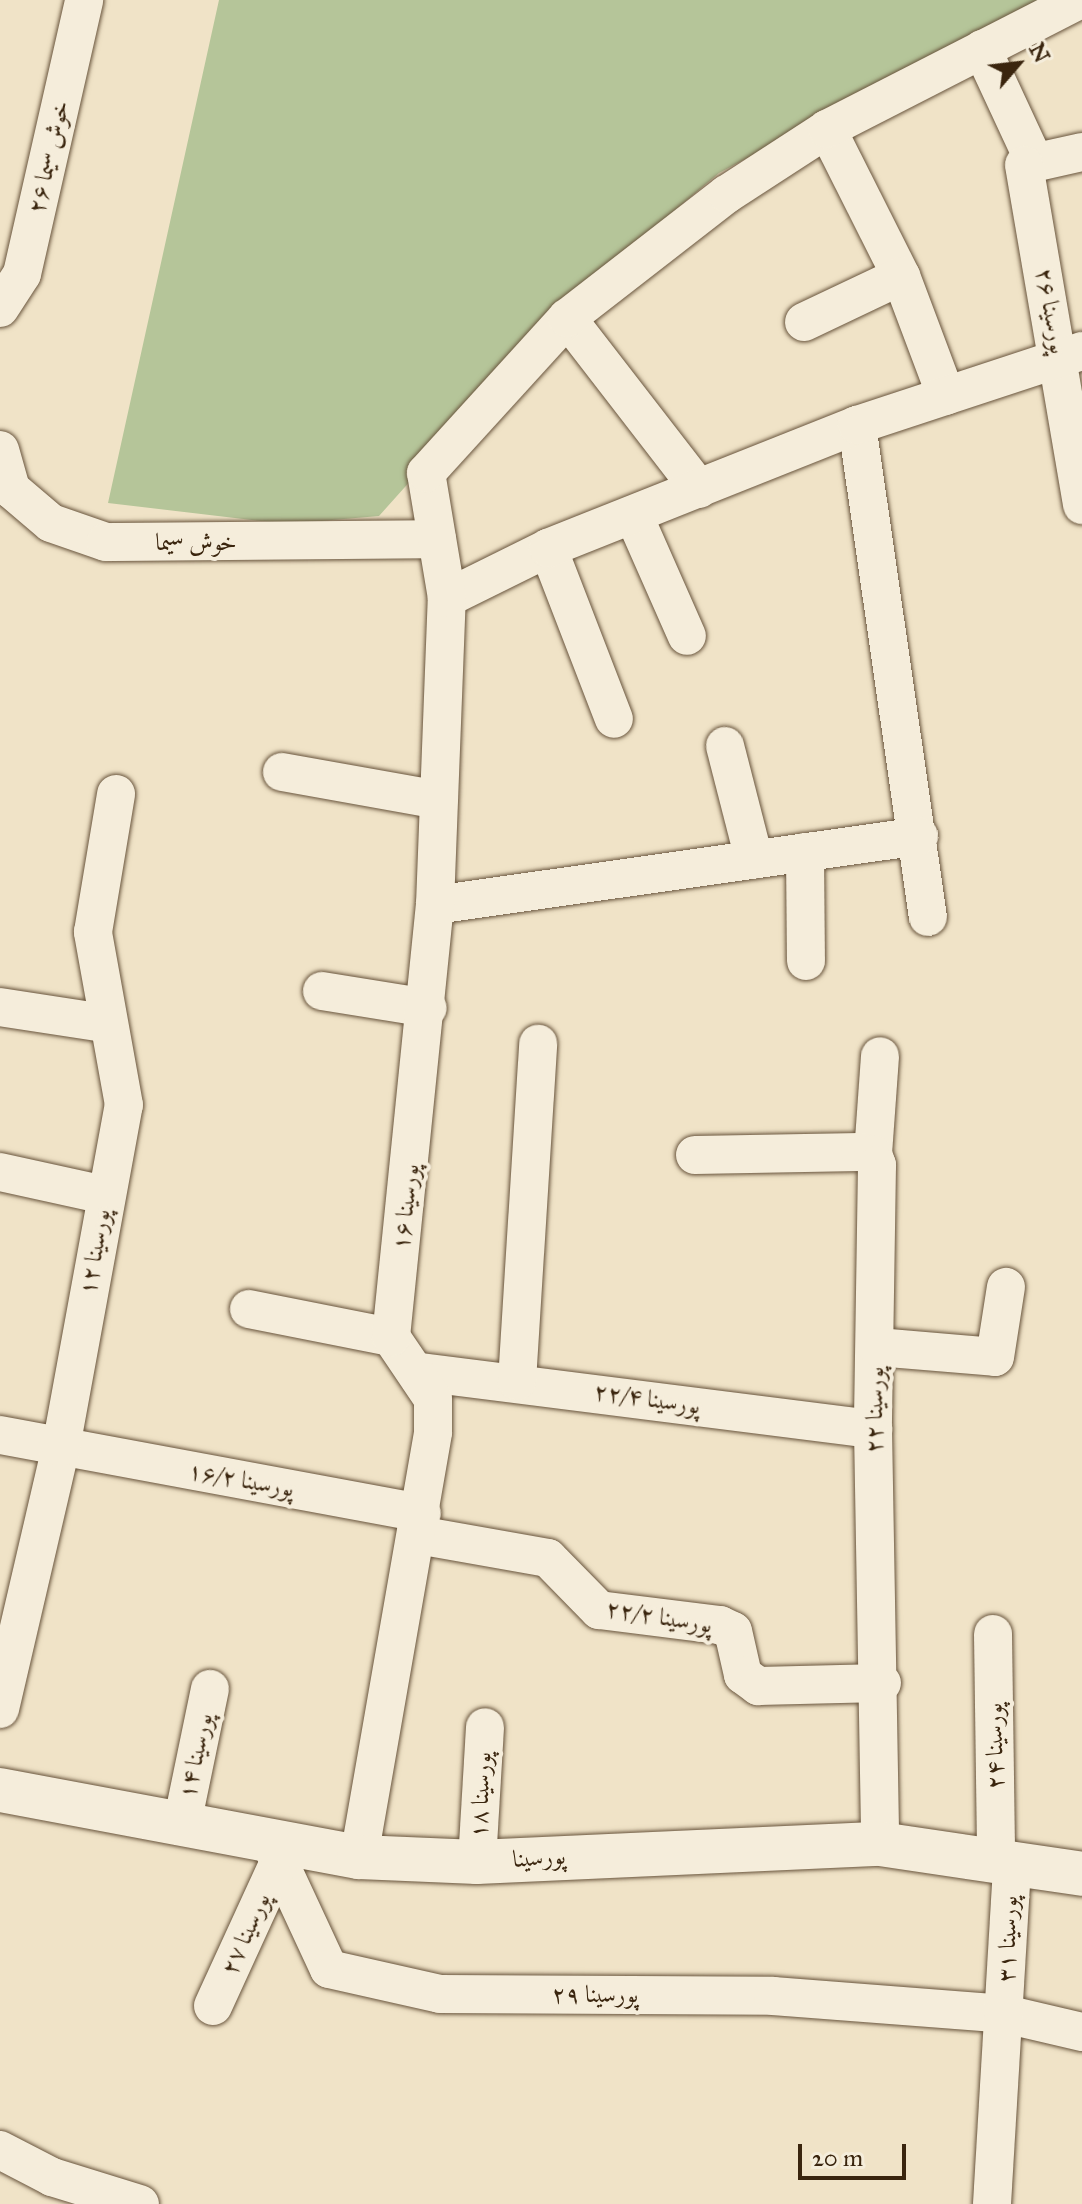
<!DOCTYPE html>
<html>
<head>
<meta charset="utf-8">
<style>
  body { margin:0 }
  #map { position:relative; width:1082px; height:2204px; overflow:hidden; background:#f0e3c7; font-family:"IM FELL Great Primer",Amiri,serif }
  div>[style] { position:absolute }
  [style*='--x'] { left:calc(var(--x)*1px); top:calc(var(--y)*1px); width:calc(var(--w)*1px); rotate:calc(var(--a)*1deg) }
  .green>* { inset:0; background:#b5c599 }
  .roads { filter:drop-shadow(0 0 2px #68543c) drop-shadow(0 0 2px #68543c) }
  .street>* { height:38px; margin:-19px; padding:0 19px; transform-origin:19px; border-radius:19px; background:#f5eddb }
  .secondary>* { height:44px; margin:-22px; padding:0 22px; transform-origin:22px; border-radius:22px; background:#f5eddb }
  span { translate:-50% -50%; white-space:nowrap; text-align:center; line-height:1.15; -webkit-text-stroke:8px #f5eddb; paint-order:stroke }
  .street-label { font-size:24px; color:#3a250e }
  .north { position:absolute; left:978px; top:24px; width:80px; height:80px; -webkit-text-stroke:6px #f5eddb; paint-order:stroke; rotate:62deg; font-size:22px; font-weight:700; line-height:32px; text-align:center; color:#3a250e }
  .north::after { content:''; display:block; margin:auto; width:28px; height:36px; background:#3a250e; clip-path:polygon(50% 0,100% 100%,50% 72%,0 100%) }
  .scale { position:absolute; left:798px; top:2144px; width:108px; height:36px; box-sizing:border-box; border:4px solid #3a250e; border-top:0; padding-left:10px; font-size:24px; line-height:28px; white-space:nowrap; color:#3a250e; -webkit-text-stroke:6px #f5eddb; paint-order:stroke }
</style>
</head>
<body>
<div id="map">
  <div class="green">
    <div style="clip-path:polygon(219px 0,1045px 0,719px 173px,585px 286px,379px 516px,286px 524px,108px 503px)"></div>
  </div>
  <div class="roads">
    <div class="street">
      <div style="--x:982;--y:49;--w:126;--a:65.1"></div>
      <div style="--x:827;--y:129;--w:165;--a:63.3"></div>
      <div style="--x:901;--y:276;--w:128;--a:69.4"></div>
      <div style="--x:1082;--y:152;--w:59;--a:167.4"></div>
      <div style="--x:1024;--y:165;--w:345;--a:80.3"></div>
      <div style="--x:0;--y:308;--w:40;--a:-57.1"></div>
      <div style="--x:22;--y:274;--w:281;--a:-77.2"></div>
      <div style="--x:567;--y:318;--w:216;--a:52.3"></div>
      <div style="--x:804;--y:322;--w:107;--a:-25.4"></div>
      <div style="--x:857;--y:425;--w:497;--a:81.8"></div>
      <div style="--x:0;--y:450;--w:41;--a:74.2"></div>
      <div style="--x:11;--y:489;--w:52;--a:40.4"></div>
      <div style="--x:51;--y:523;--w:58;--a:19.1"></div>
      <div style="--x:106;--y:542;--w:331;--a:-0.5"></div>
      <div style="--x:634;--y:516;--w:131;--a:66.2"></div>
      <div style="--x:548;--y:548;--w:183;--a:68.9"></div>
      <div style="--x:447;--y:598;--w:113;--a:-26.3"></div>
      <div style="--x:548;--y:548;--w:333;--a:-21.7"></div>
      <div style="--x:857;--y:425;--w:237;--a:-18.2"></div>
      <div style="--x:725;--y:746;--w:117;--a:75.6"></div>
      <div style="--x:282;--y:772;--w:159;--a:10.1"></div>
      <div style="--x:805;--y:852;--w:109;--a:89.5"></div>
      <div style="--x:435;--y:905;--w:489;--a:-8.1"></div>
      <div style="--x:322;--y:991;--w:107;--a:9.1"></div>
      <div style="--x:0;--y:1007;--w:106;--a:8.7"></div>
      <div style="--x:873;--y:1154;--w:98;--a:-85.9"></div>
      <div style="--x:695;--y:1155;--w:165;--a:-1"></div>
      <div style="--x:860;--y:1152;--w:13;--a:9"></div>
      <div style="--x:873;--y:1154;--w:12;--a:70"></div>
      <div style="--x:877;--y:1165;--w:264;--a:90.9"></div>
      <div style="--x:873;--y:1429;--w:415;--a:89"></div>
      <div style="--x:0;--y:1172;--w:107;--a:12.4"></div>
      <div style="--x:249;--y:1309;--w:145;--a:11.2"></div>
      <div style="--x:877;--y:1347;--w:118;--a:4.8"></div>
      <div style="--x:995;--y:1357;--w:71;--a:-81.1"></div>
      <div style="--x:420;--y:1372;--w:457;--a:7.2"></div>
      <div style="--x:517;--y:1381;--w:338;--a:-86.4"></div>
      <div style="--x:0;--y:1435;--w:429;--a:10.5"></div>
      <div style="--x:418;--y:1535;--w:132;--a:10"></div>
      <div style="--x:548;--y:1558;--w:73;--a:45.6"></div>
      <div style="--x:599;--y:1610;--w:122;--a:7.1"></div>
      <div style="--x:720;--y:1625;--w:14;--a:25"></div>
      <div style="--x:733;--y:1631;--w:45;--a:77.2"></div>
      <div style="--x:743;--y:1675;--w:19;--a:36"></div>
      <div style="--x:758;--y:1686;--w:124;--a:-1.4"></div>
      <div style="--x:993;--y:1634;--w:225;--a:89.2"></div>
      <div style="--x:0;--y:1709;--w:269;--a:-76.9"></div>
      <div style="--x:61;--y:1447;--w:348;--a:-79.6"></div>
      <div style="--x:124;--y:1105;--w:176;--a:-100.2"></div>
      <div style="--x:93;--y:932;--w:140;--a:-80.5"></div>
      <div style="--x:182;--y:1824;--w:138;--a:-78.3"></div>
      <div style="--x:269;--y:1840;--w:142;--a:65.1"></div>
      <div style="--x:329;--y:1969;--w:114;--a:12.7"></div>
      <div style="--x:440;--y:1994;--w:333;--a:0.3"></div>
      <div style="--x:773;--y:1996;--w:233;--a:4.4"></div>
      <div style="--x:1005;--y:2014;--w:79;--a:13.2"></div>
      <div style="--x:359;--y:1857;--w:431;--a:-80.1"></div>
      <div style="--x:433;--y:1432;--w:33;--a:-90"></div>
      <div style="--x:433;--y:1399;--w:75;--a:-124.1"></div>
      <div style="--x:391;--y:1337;--w:434;--a:-84.2"></div>
      <div style="--x:435;--y:905;--w:307;--a:-87.8"></div>
      <div style="--x:447;--y:598;--w:127;--a:-99.5"></div>
      <div style="--x:426;--y:473;--w:210;--a:-47.7"></div>
      <div style="--x:567;--y:318;--w:202;--a:-37.8"></div>
      <div style="--x:727;--y:194;--w:119;--a:-33"></div>
      <div style="--x:827;--y:129;--w:283;--a:-27.1"></div>
      <div style="--x:477;--y:1862;--w:135;--a:-86.6"></div>
      <div style="--x:213;--y:2006;--w:158;--a:-65.4"></div>
      <div style="--x:0;--y:2150;--w:59;--a:27.4"></div>
      <div style="--x:52;--y:2177;--w:92;--a:17.1"></div>
      <div style="--x:992;--y:2204;--w:341;--a:-86.6"></div>
    </div>
    <div class="secondary">
      <div style="--x:0;--y:1790;--w:365;--a:10.6"></div>
      <div style="--x:359;--y:1857;--w:118;--a:2.4"></div>
      <div style="--x:477;--y:1862;--w:403;--a:-2.6"></div>
      <div style="--x:880;--y:1844;--w:204;--a:8.4"></div>
    </div>
  </div>
  <div class="street-label">
    <span style="left:49px;top:157px;rotate:-77deg">خوش سیما ۲۶</span>
    <span style="left:1051px;top:311px;rotate:80deg">پورسینا ۲۶</span>
    <span style="left:196px;top:543px">خوش سیما</span>
    <span style="left:406px;top:1207px;rotate:-83deg">پورسینا ۱۶</span>
    <span style="left:95px;top:1252px;rotate:-80deg">پورسینا ۱۲</span>
    <span style="left:647px;top:1399px;rotate:8deg">پورسینا ۲۲/۴</span>
    <span style="left:875px;top:1410px;rotate:-89deg">پورسینا ۲۲</span>
    <span style="left:241px;top:1480px;rotate:10deg">پورسینا ۱۶/۲</span>
    <span style="left:659px;top:1617px;rotate:9deg">پورسینا ۲۲/۲</span>
    <span style="left:995px;top:1746px;rotate:-91deg">پورسینا ۲۴</span>
    <span style="left:196px;top:1756px;rotate:-78deg">پورسینا ۱۴</span>
    <span style="left:481px;top:1795px;rotate:-87deg">پورسینا ۱۸</span>
    <span style="left:539px;top:1858px;rotate:-4deg">پورسینا</span>
    <span style="left:246px;top:1934px;rotate:-66deg">پورسینا ۲۷</span>
    <span style="left:1008px;top:1939px;rotate:-88deg">پورسینا ۳۱</span>
    <span style="left:595px;top:1995px">پورسینا ۲۹</span>
  </div>
  <div class="north">N</div>
  <div class="scale">20 m</div>
</div>
</body>
</html>
